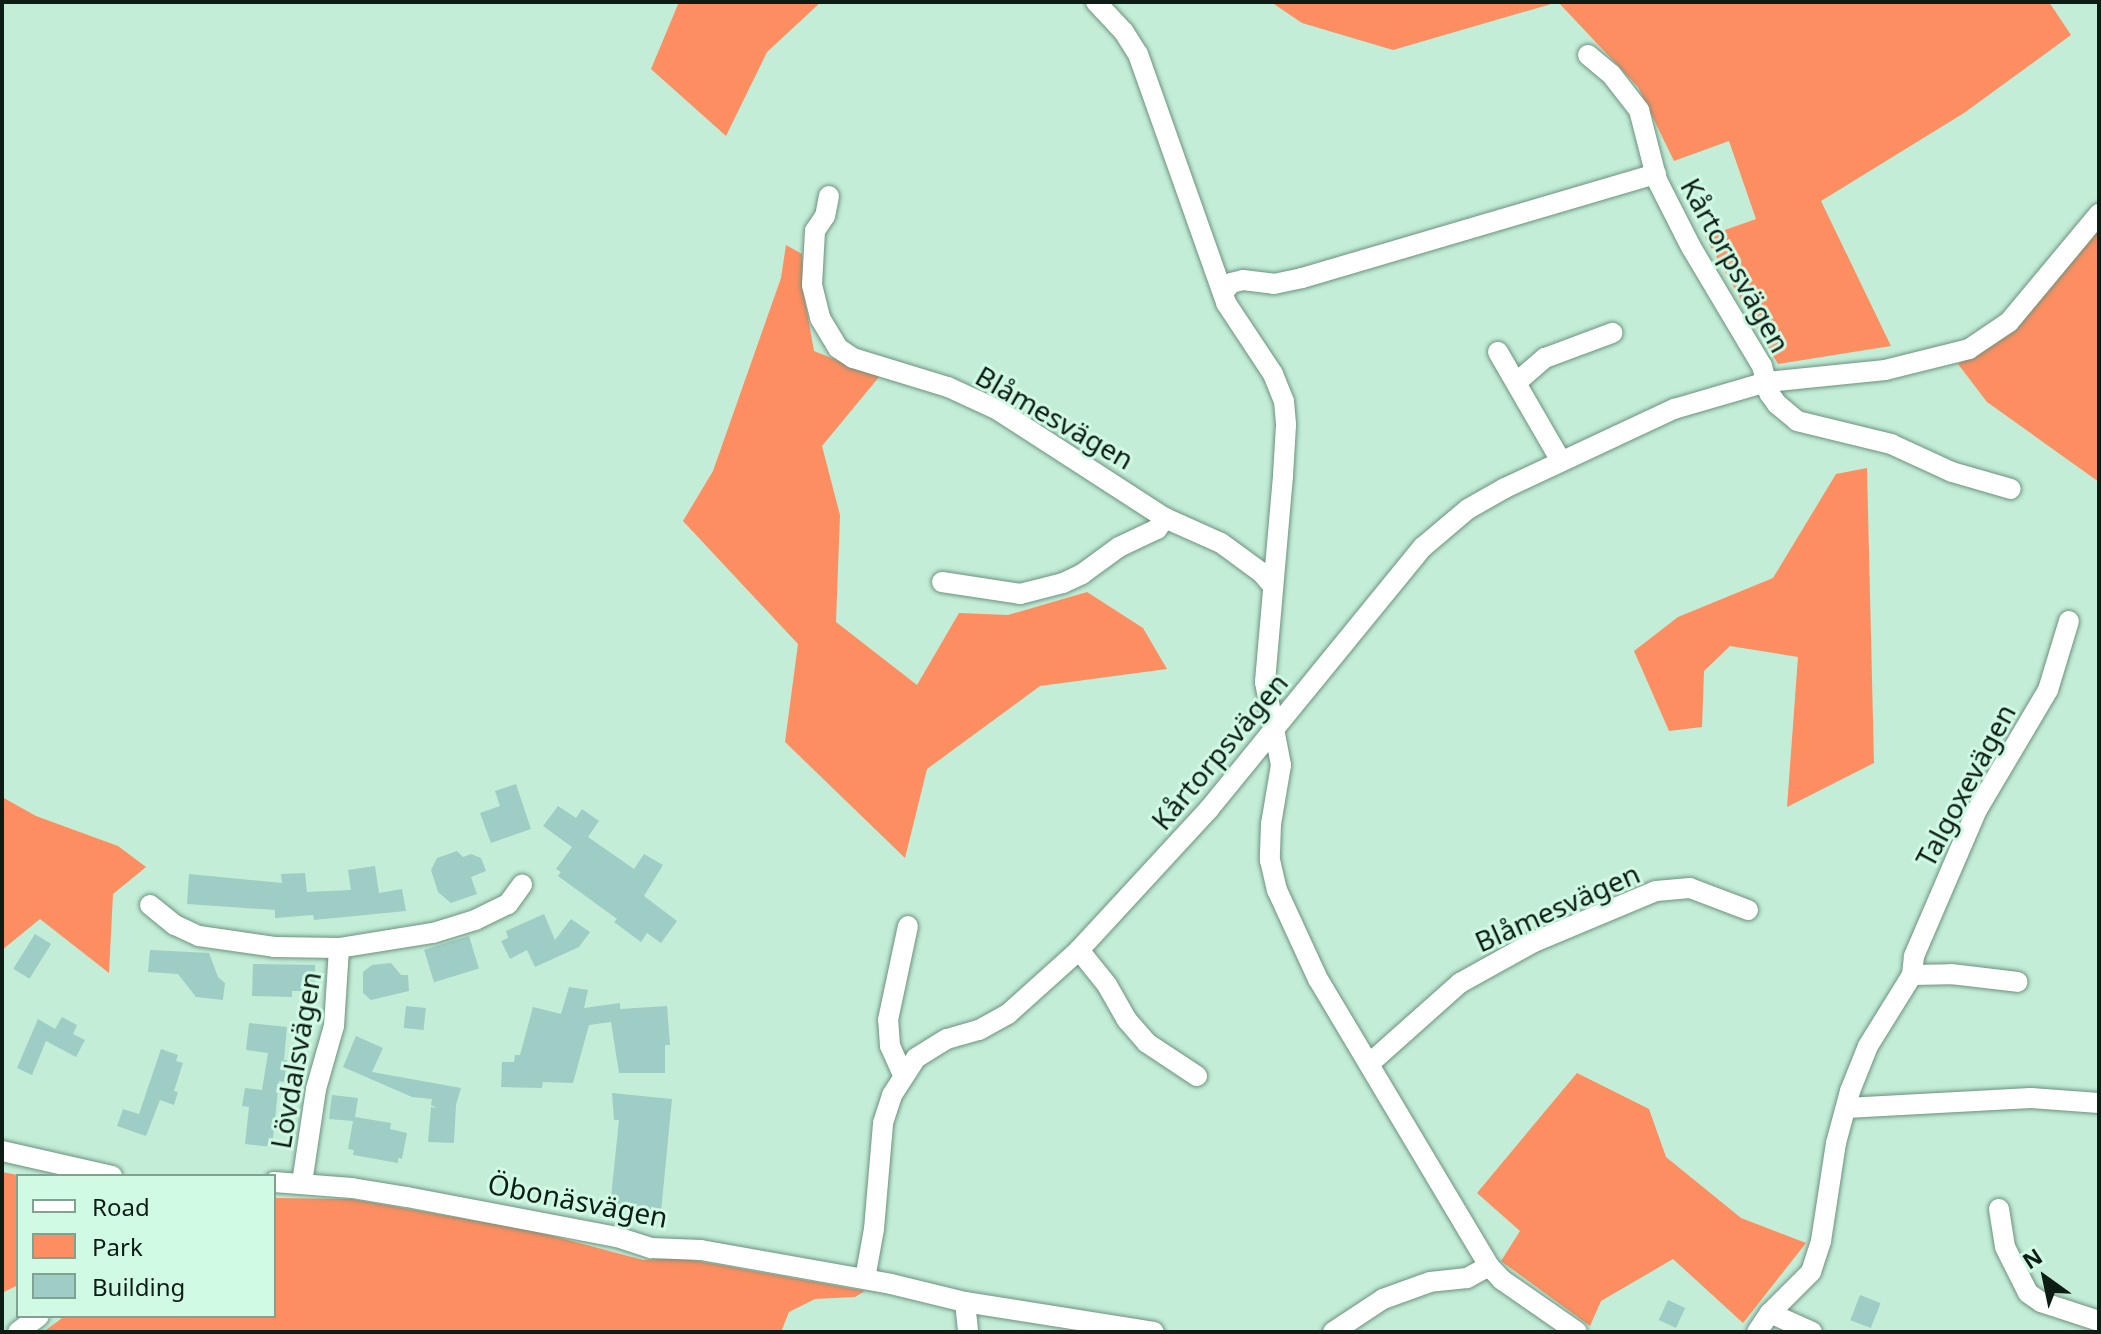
<!DOCTYPE html>
<html>
<head>
<meta charset="utf-8">
<style>
  body { margin:0 }
  #map { position:relative; width:2101px; height:1334px; overflow:hidden; background:#c3edd7; font-family:"Noto Sans",sans-serif }
  div>[style] { position:absolute }
  [style*='--x'] { left:calc(var(--x)*1px); top:calc(var(--y)*1px); width:calc(var(--w)*1px); rotate:calc(var(--a)*1deg) }
  .green>* { inset:0; background:#fc8e62 }
  .building>* { inset:0; background:#9dcdc4; transform-origin:0 0 }
  .roads { filter:drop-shadow(0 0 2px #6c927e) drop-shadow(0 0 2px #6c927e) }
  .minor>* { height:20px; margin:-10px; padding:0 10px; transform-origin:10px; border-radius:10px; background:#fff }
  span { translate:-50% -50%; white-space:nowrap; text-align:center; line-height:1.15; -webkit-text-stroke:6px #d0fae4; paint-order:stroke }
  .street-label { font-size:28px; color:#0d1d15 }
  .frame { position:absolute; inset:0; border:4px solid #0d1d15; pointer-events:none }
  .legend { position:absolute; left:16px; top:1174px; width:260px; height:144px; box-sizing:border-box; background:#d0fae4; border:2px solid #82a291; margin:0; padding:10px 14px; list-style:none; font-size:24px; color:#0d1d15 }
  .legend li { display:flex; align-items:center; gap:16px; height:40px }
  .legend b { width:40px; border:2px solid #82a291 }
  .north { position:absolute; left:2005px; top:1238px; width:80px; height:80px; -webkit-text-stroke:6px #d0fae4; paint-order:stroke; rotate:327deg; font-size:22px; font-weight:700; line-height:32px; text-align:center; color:#0d1d15 }
  .north::after { content:''; display:block; margin:auto; width:28px; height:36px; background:#0d1d15; clip-path:polygon(50% 0,100% 100%,50% 72%,0 100%) }
</style>
</head>
<body>
<div id="map">
  <div class="green">
    <div style="clip-path:polygon(679px 2px,821px 2px,767px 52px,726px 136px,651px 69px)"></div>
    <div style="clip-path:polygon(1271px 2px,1558px 2px,1393px 50px,1302px 23px)"></div>
    <div style="clip-path:polygon(1558px 2px,2049px 2px,2071px 35px,1964px 113px,1821px 201px,1891px 346px,1778px 364px,1705px 237px,1756px 219px,1729px 141px,1674px 161px,1638px 87px)"></div>
    <div style="clip-path:polygon(2099px 228px,2099px 482px,1987px 402px,1958px 364px,2015px 331px)"></div>
    <div style="clip-path:polygon(786px 245px,802px 254px,804px 295px,814px 351px,879px 377px,822px 446px,840px 515px,836px 622px,917px 685px,959px 613px,1008px 615px,1087px 592px,1143px 628px,1167px 669px,1040px 686px,927px 769px,905px 858px,785px 742px,798px 644px,683px 521px,713px 471px,781px 278px)"></div>
    <div style="clip-path:polygon(1867px 468px,1874px 763px,1787px 807px,1798px 657px,1730px 646px,1704px 671px,1702px 727px,1669px 731px,1634px 651px,1678px 617px,1773px 578px,1836px 474px)"></div>
    <div style="clip-path:polygon(2px 797px,36px 816px,118px 846px,146px 867px,113px 894px,109px 973px,40px 919px,2px 950px)"></div>
    <div style="clip-path:polygon(1577px 1073px,1649px 1109px,1666px 1157px,1741px 1218px,1806px 1243px,1743px 1323px,1673px 1259px,1601px 1301px,1590px 1326px,1501px 1261px,1520px 1231px,1477px 1193px)"></div>
    <div style="clip-path:polygon(2px 1172px,23px 1176px,18px 1176px,18px 1285px,2px 1293px)"></div>
    <div style="clip-path:polygon(274px 1198px,351px 1199px,534px 1231px,643px 1260px,681px 1258px,865px 1291px,855px 1297px,815px 1299px,789px 1312px,781px 1332px,43px 1332px,65px 1316px,274px 1316px)"></div>
  </div>
  <div class="building">
    <div style="clip-path:polygon(516px 784px,531px 829px,491px 843px,480px 813px,500px 806px,495px 791px)"></div>
    <div style="clip-path:polygon(558px 806px,576px 818px,582px 809px,599px 821px,588px 837px,634px 869px,644px 854px,663px 865px,644px 896px,677px 921px,661px 943px,647px 933px,641px 942px,614px 922px,617px 919px,558px 876px,561px 872px,556px 869px,572px 847px,543px 826px)"></div>
    <div style="clip-path:polygon(457px 851px,463px 857px,471px 854px,481px 858px,486px 871px,471px 877px,477px 894px,451px 903px,438px 892px,431px 870px,437px 858px)"></div>
    <div style="clip-path:polygon(375px 866px,379px 893px,402px 889px,406px 911px,314px 920px,313px 915px,275px 918px,275px 910px,187px 904px,189px 874px,282px 883px,281px 874px,305px 873px,307px 892px,351px 890px,348px 870px)"></div>
    <div style="clip-path:polygon(544px 914px,555px 940px,571px 919px,590px 932px,579px 947px,535px 967px,527px 950px,510px 959px,501px 941px,508px 938px,506px 931px)"></div>
    <div style="left:35px;top:934px;width:19px;height:41px;rotate:32deg"></div>
    <div style="left:469px;top:936px;width:34px;height:47px;rotate:73deg"></div>
    <div style="clip-path:polygon(150px 950px,209px 953px,218px 977px,225px 983px,223px 1000px,196px 997px,178px 974px,148px 972px)"></div>
    <div style="clip-path:polygon(391px 963px,401px 975px,408px 975px,409px 991px,371px 1000px,363px 993px,363px 972px,372px 965px)"></div>
    <div style="clip-path:polygon(253px 964px,315px 965px,315px 991px,292px 991px,292px 997px,252px 996px)"></div>
    <div style="clip-path:polygon(569px 987px,588px 990px,584px 1008px,620px 1003px,620px 1009px,667px 1006px,670px 1045px,665px 1045px,665px 1073px,619px 1073px,611px 1022px,589px 1025px,573px 1083px,543px 1082px,542px 1088px,501px 1087px,502px 1062px,514px 1062px,515px 1055px,520px 1055px,533px 1007px,561px 1014px)"></div>
    <div style="left:406px;top:1006px;width:20px;height:22px;rotate:6deg"></div>
    <div style="clip-path:polygon(62px 1017px,77px 1025px,73px 1034px,85px 1040px,76px 1057px,46px 1041px,32px 1075px,17px 1068px,38px 1019px,55px 1029px)"></div>
    <div style="clip-path:polygon(249px 1023px,287px 1027px,284px 1060px,287px 1060px,284px 1082px,279px 1081px,272px 1147px,245px 1144px,249px 1107px,242px 1106px,245px 1088px,262px 1090px,268px 1053px,246px 1050px)"></div>
    <div style="clip-path:polygon(356px 1036px,383px 1048px,372px 1072px,461px 1088px,456px 1105px,454px 1143px,428px 1142px,431px 1107px,437px 1108px,431px 1105px,432px 1099px,412px 1097px,343px 1067px)"></div>
    <div style="clip-path:polygon(161px 1049px,178px 1055px,176px 1061px,183px 1063px,174px 1091px,178px 1092px,174px 1105px,160px 1100px,146px 1136px,117px 1126px,123px 1109px,139px 1114px)"></div>
    <div style="clip-path:polygon(612px 1093px,672px 1099px,661px 1212px,610px 1207px,619px 1120px,614px 1120px)"></div>
    <div style="clip-path:polygon(332px 1095px,358px 1098px,355px 1117px,391px 1123px,390px 1129px,407px 1133px,402px 1159px,398px 1158px,398px 1163px,353px 1155px,354px 1150px,348px 1149px,353px 1121px,329px 1119px)"></div>
    <div style="left:1860px;top:1295px;width:22px;height:27px;rotate:21deg"></div>
    <div style="left:1668px;top:1300px;width:19px;height:22px;rotate:25deg"></div>
  </div>
  <div class="roads">
    <div class="minor">
      <div style="--x:1096;--y:2;--w:41;--a:47"></div>
      <div style="--x:1124;--y:32;--w:26;--a:58"></div>
      <div style="--x:1138;--y:54;--w:264;--a:70.5"></div>
      <div style="--x:1226;--y:303;--w:85;--a:56.5"></div>
      <div style="--x:1273;--y:374;--w:29;--a:68"></div>
      <div style="--x:1284;--y:401;--w:24;--a:85"></div>
      <div style="--x:1286;--y:425;--w:51;--a:93.4"></div>
      <div style="--x:1283;--y:476;--w:207;--a:95"></div>
      <div style="--x:1265;--y:682;--w:85;--a:79.1"></div>
      <div style="--x:1281;--y:765;--w:60;--a:99.6"></div>
      <div style="--x:1271;--y:824;--w:36;--a:92"></div>
      <div style="--x:1270;--y:860;--w:31;--a:77"></div>
      <div style="--x:1277;--y:890;--w:98;--a:65.3"></div>
      <div style="--x:1318;--y:979;--w:334;--a:59.2"></div>
      <div style="--x:1489;--y:1266;--w:25;--a:151"></div>
      <div style="--x:1467;--y:1278;--w:37;--a:174"></div>
      <div style="--x:1430;--y:1282;--w:50;--a:160.1"></div>
      <div style="--x:1383;--y:1299;--w:60;--a:146.6"></div>
      <div style="--x:1588;--y:55;--w:30;--a:40"></div>
      <div style="--x:1611;--y:74;--w:46;--a:52.1"></div>
      <div style="--x:1639;--y:110;--w:72;--a:75.6"></div>
      <div style="--x:1657;--y:180;--w:75;--a:63.1"></div>
      <div style="--x:1691;--y:247;--w:139;--a:59.2"></div>
      <div style="--x:1762;--y:366;--w:28;--a:75"></div>
      <div style="--x:1769;--y:393;--w:14;--a:54"></div>
      <div style="--x:1777;--y:404;--w:26;--a:40"></div>
      <div style="--x:1797;--y:421;--w:97;--a:13.7"></div>
      <div style="--x:1891;--y:444;--w:67;--a:24.7"></div>
      <div style="--x:1952;--y:472;--w:61;--a:16.1"></div>
      <div style="--x:829;--y:196;--w:20;--a:101"></div>
      <div style="--x:825;--y:216;--w:18;--a:124"></div>
      <div style="--x:815;--y:231;--w:54;--a:93.2"></div>
      <div style="--x:812;--y:285;--w:34;--a:76"></div>
      <div style="--x:820;--y:318;--w:35;--a:59"></div>
      <div style="--x:838;--y:348;--w:18;--a:34"></div>
      <div style="--x:853;--y:358;--w:99;--a:17"></div>
      <div style="--x:948;--y:387;--w:55;--a:24.7"></div>
      <div style="--x:998;--y:410;--w:199;--a:32.9"></div>
      <div style="--x:1165;--y:518;--w:61;--a:24.1"></div>
      <div style="--x:1221;--y:543;--w:51;--a:36.2"></div>
      <div style="--x:1262;--y:573;--w:16;--a:50"></div>
      <div style="--x:1223;--y:293;--w:13;--a:-51"></div>
      <div style="--x:1231;--y:283;--w:12;--a:-14"></div>
      <div style="--x:1243;--y:280;--w:31;--a:7"></div>
      <div style="--x:1274;--y:284;--w:29;--a:-12"></div>
      <div style="--x:1302;--y:278;--w:369;--a:-16.4"></div>
      <div style="--x:1498;--y:352;--w:126;--a:60"></div>
      <div style="--x:1517;--y:382;--w:37;--a:-41"></div>
      <div style="--x:1545;--y:358;--w:72;--a:-20.5"></div>
      <div style="--x:942;--y:582;--w:79;--a:8.7"></div>
      <div style="--x:1020;--y:594;--w:44;--a:-14.3"></div>
      <div style="--x:1063;--y:583;--w:21;--a:-25"></div>
      <div style="--x:1082;--y:574;--w:46;--a:-36.1"></div>
      <div style="--x:1119;--y:547;--w:42;--a:-25.3"></div>
      <div style="--x:1157;--y:529;--w:14;--a:-54"></div>
      <div style="--x:150;--y:905;--w:32;--a:39"></div>
      <div style="--x:175;--y:925;--w:26;--a:25"></div>
      <div style="--x:199;--y:936;--w:76;--a:8.3"></div>
      <div style="--x:274;--y:947;--w:65;--a:0.9"></div>
      <div style="--x:339;--y:948;--w:95;--a:-9.1"></div>
      <div style="--x:433;--y:933;--w:44;--a:-17.2"></div>
      <div style="--x:475;--y:920;--w:37;--a:-26"></div>
      <div style="--x:508;--y:904;--w:24;--a:-54"></div>
      <div style="--x:1079;--y:950;--w:45;--a:51.3"></div>
      <div style="--x:1107;--y:985;--w:40;--a:60.3"></div>
      <div style="--x:1127;--y:1020;--w:30;--a:49"></div>
      <div style="--x:1147;--y:1043;--w:60;--a:33.4"></div>
      <div style="--x:1912;--y:975;--w:39;--a:-1"></div>
      <div style="--x:1951;--y:974;--w:67;--a:6.8"></div>
      <div style="--x:1369;--y:1064;--w:122;--a:-41.7"></div>
      <div style="--x:1460;--y:983;--w:85;--a:-29"></div>
      <div style="--x:1534;--y:942;--w:132;--a:-22.7"></div>
      <div style="--x:1656;--y:891;--w:34;--a:-5"></div>
      <div style="--x:1690;--y:888;--w:62;--a:20.8"></div>
      <div style="--x:903;--y:1075;--w:32;--a:-114"></div>
      <div style="--x:890;--y:1046;--w:26;--a:-94"></div>
      <div style="--x:888;--y:1020;--w:96;--a:-78"></div>
      <div style="--x:1846;--y:1108;--w:185;--a:-3.1"></div>
      <div style="--x:2031;--y:1098;--w:68;--a:4.2"></div>
      <div style="--x:2;--y:1151;--w:113;--a:12.8"></div>
      <div style="--x:274;--y:1182;--w:78;--a:4.4"></div>
      <div style="--x:352;--y:1188;--w:56;--a:9.3"></div>
      <div style="--x:407;--y:1197;--w:214;--a:10.8"></div>
      <div style="--x:617;--y:1237;--w:36;--a:18"></div>
      <div style="--x:651;--y:1248;--w:50;--a:2.3"></div>
      <div style="--x:701;--y:1250;--w:193;--a:10.1"></div>
      <div style="--x:891;--y:1284;--w:76;--a:13.7"></div>
      <div style="--x:965;--y:1302;--w:191;--a:9"></div>
      <div style="--x:302;--y:1183;--w:95;--a:-81.5"></div>
      <div style="--x:316;--y:1089;--w:66;--a:-74.1"></div>
      <div style="--x:334;--y:1026;--w:78;--a:-86.3"></div>
      <div style="--x:1999;--y:1209;--w:38;--a:81"></div>
      <div style="--x:2005;--y:1247;--w:51;--a:63.4"></div>
      <div style="--x:2028;--y:1293;--w:16;--a:35"></div>
      <div style="--x:2041;--y:1302;--w:61;--a:18.1"></div>
      <div style="--x:1489;--y:1266;--w:19;--a:47"></div>
      <div style="--x:1502;--y:1280;--w:91;--a:34.7"></div>
      <div style="--x:865;--y:1279;--w:51;--a:-79.8"></div>
      <div style="--x:874;--y:1229;--w:106;--a:-85.1"></div>
      <div style="--x:883;--y:1123;--w:29;--a:-72"></div>
      <div style="--x:892;--y:1095;--w:44;--a:-57"></div>
      <div style="--x:916;--y:1058;--w:36;--a:-32"></div>
      <div style="--x:947;--y:1039;--w:33;--a:-16"></div>
      <div style="--x:979;--y:1030;--w:33;--a:-29"></div>
      <div style="--x:1008;--y:1014;--w:96;--a:-42"></div>
      <div style="--x:1079;--y:950;--w:192;--a:-47.3"></div>
      <div style="--x:1209;--y:809;--w:338;--a:-50.8"></div>
      <div style="--x:1423;--y:547;--w:59;--a:-40.2"></div>
      <div style="--x:1468;--y:509;--w:43;--a:-29.6"></div>
      <div style="--x:1505;--y:488;--w:187;--a:-25.1"></div>
      <div style="--x:1674;--y:409;--w:97;--a:-16.2"></div>
      <div style="--x:1767;--y:382;--w:119;--a:-5.8"></div>
      <div style="--x:1885;--y:370;--w:87;--a:-14"></div>
      <div style="--x:1969;--y:349;--w:48;--a:-34"></div>
      <div style="--x:2009;--y:322;--w:141;--a:-50.2"></div>
      <div style="--x:965;--y:1302;--w:30;--a:84"></div>
      <div style="--x:1770;--y:1313;--w:46;--a:24.3"></div>
      <div style="--x:18;--y:1332;--w:26;--a:-37"></div>
      <div style="--x:1757;--y:1332;--w:23;--a:-56"></div>
      <div style="--x:1770;--y:1313;--w:58;--a:-45"></div>
      <div style="--x:1811;--y:1272;--w:33;--a:-72"></div>
      <div style="--x:1821;--y:1241;--w:99;--a:-81.3"></div>
      <div style="--x:1836;--y:1143;--w:54;--a:-74.9"></div>
      <div style="--x:1850;--y:1091;--w:48;--a:-68.2"></div>
      <div style="--x:1868;--y:1046;--w:84;--a:-58.2"></div>
      <div style="--x:1912;--y:975;--w:19;--a:-84"></div>
      <div style="--x:1914;--y:956;--w:159;--a:-66.7"></div>
      <div style="--x:1977;--y:810;--w:139;--a:-59.4"></div>
      <div style="--x:2048;--y:690;--w:72;--a:-73.1"></div>
    </div>
  </div>
  <div class="street-label">
    <span style="left:1736px;top:265px;rotate:61deg">Kårtorpsvägen</span>
    <span style="left:1055px;top:417px;rotate:30deg">Blåmesvägen</span>
    <span style="left:1219px;top:751px;rotate:-50deg">Kårtorpsvägen</span>
    <span style="left:1965px;top:785px;rotate:-62deg">Talgoxevägen</span>
    <span style="left:1557px;top:907px;rotate:-24deg">Blåmesvägen</span>
    <span style="left:295px;top:1060px;rotate:-80deg">Lövdalsvägen</span>
    <span style="left:578px;top:1200px;rotate:11deg">Öbonäsvägen</span>
  </div>
  <div class="frame"></div>
  <ul class="legend">
  <li><b style="height:10px;background:#fff"></b>Road</li>
  <li><b style="height:22px;background:#fc8e62"></b>Park</li>
  <li><b style="height:22px;background:#9dcdc4"></b>Building</li>
  </ul>
  <div class="north">N</div>
</div>
</body>
</html>
